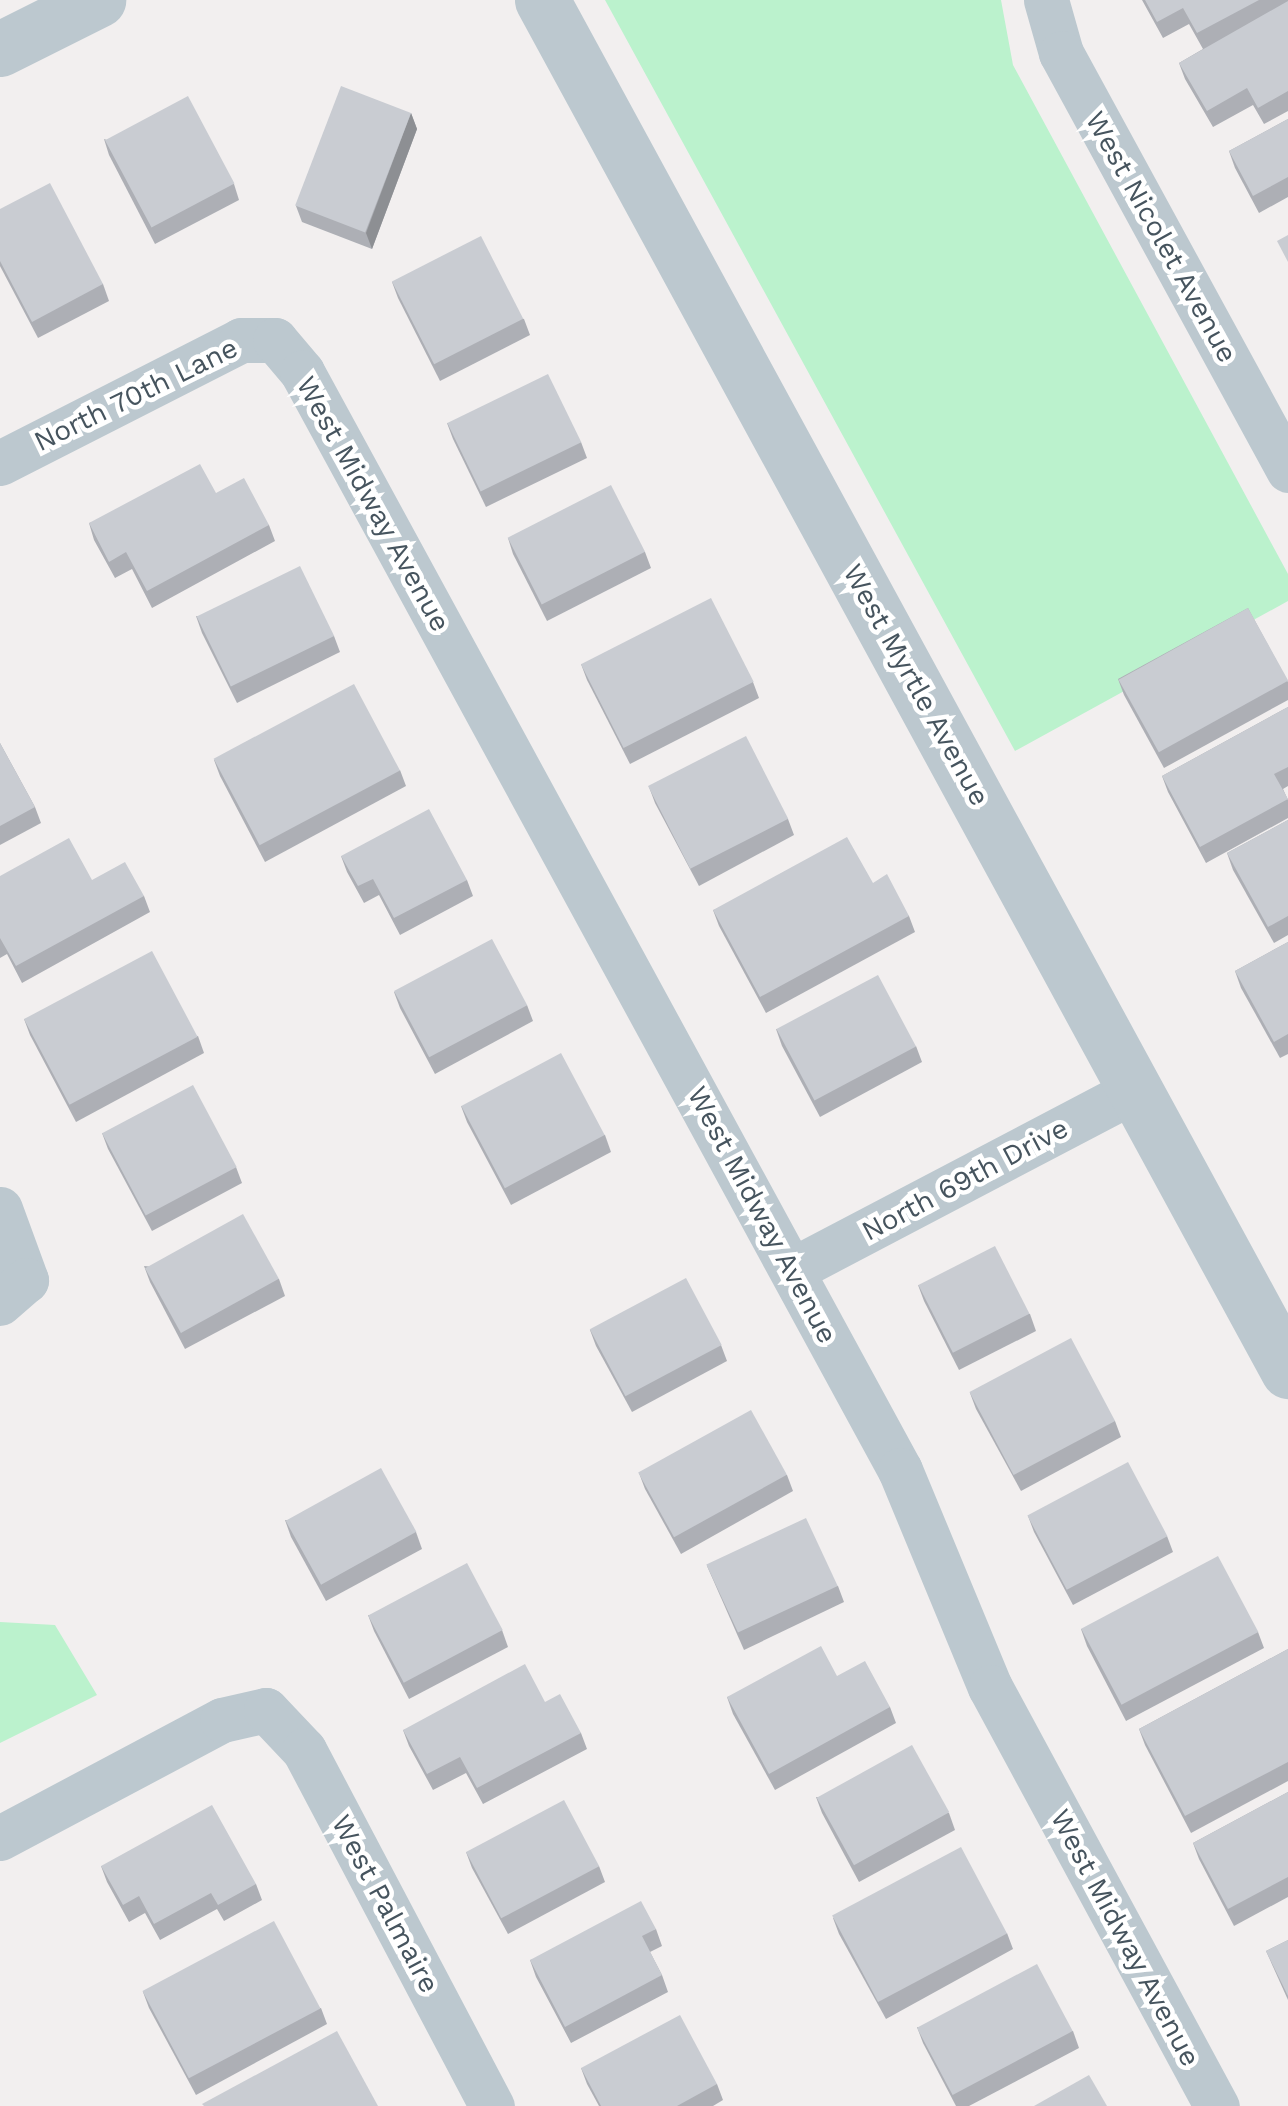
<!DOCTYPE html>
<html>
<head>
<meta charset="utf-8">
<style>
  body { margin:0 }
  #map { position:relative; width:1288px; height:2106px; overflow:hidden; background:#f2efef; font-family:"Work Sans",sans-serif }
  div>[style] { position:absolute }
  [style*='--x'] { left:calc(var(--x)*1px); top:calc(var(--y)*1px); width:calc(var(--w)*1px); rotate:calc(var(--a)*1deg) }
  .green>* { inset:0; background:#bbf2cd }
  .minor>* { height:45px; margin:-22.5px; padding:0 22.5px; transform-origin:22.5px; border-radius:22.5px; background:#bcc8cf }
  .tertiary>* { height:55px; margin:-27.5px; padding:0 27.5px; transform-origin:27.5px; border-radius:27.5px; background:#bcc8cf }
  .wall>* { inset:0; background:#adafb5 }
  .shaded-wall>* { inset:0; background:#8d8f93 }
  .building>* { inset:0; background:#c9ccd2; transform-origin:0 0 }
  span { translate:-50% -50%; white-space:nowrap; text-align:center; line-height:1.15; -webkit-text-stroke:9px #fff; paint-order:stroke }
  .street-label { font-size:28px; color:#46545e }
</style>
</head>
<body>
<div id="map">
  <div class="green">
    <div style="clip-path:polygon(605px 0,1001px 0,1013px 65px,1288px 574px,1288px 601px,1015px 751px)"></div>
    <div style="clip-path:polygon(0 1622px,55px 1625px,97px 1695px,0 1743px)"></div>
  </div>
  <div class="minor">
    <div style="--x:1046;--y:0;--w:55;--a:74.2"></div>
    <div style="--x:1061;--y:53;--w:475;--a:61.4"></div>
    <div style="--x:0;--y:463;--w:271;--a:-27"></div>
    <div style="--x:241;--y:340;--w:34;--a:0"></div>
    <div style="--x:275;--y:340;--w:42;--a:49.8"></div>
    <div style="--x:302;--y:372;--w:1250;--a:61.43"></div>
    <div style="--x:900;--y:1470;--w:235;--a:67.5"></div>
    <div style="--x:990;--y:1687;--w:477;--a:61.6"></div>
    <div style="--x:0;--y:1209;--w:76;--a:69.9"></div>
    <div style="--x:26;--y:1280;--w:35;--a:139"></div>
    <div style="--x:792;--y:1270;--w:390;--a:-27.7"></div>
    <div style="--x:0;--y:1838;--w:251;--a:-28"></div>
    <div style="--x:222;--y:1720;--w:45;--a:-12.8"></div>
    <div style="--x:266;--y:1710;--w:55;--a:46.5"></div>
    <div style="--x:304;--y:1750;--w:403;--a:62.2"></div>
  </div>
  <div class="tertiary">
    <div style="--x:542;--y:0;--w:1561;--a:61.45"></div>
    <div style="--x:0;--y:49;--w:110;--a:-26.6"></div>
  </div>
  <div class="wall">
    <div style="clip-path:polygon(1142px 0,1288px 0,1288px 111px,1264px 124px,1253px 105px,1213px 127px,1185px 79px,1179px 63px,1203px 49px,1189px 24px,1163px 38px)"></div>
    <div style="clip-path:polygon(411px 113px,417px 129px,372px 249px,302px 222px,296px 206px)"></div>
    <div style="clip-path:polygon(1288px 119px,1288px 197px,1259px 213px,1235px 168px,1229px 151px)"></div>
    <div style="clip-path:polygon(104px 139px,234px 184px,239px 200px,155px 244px,109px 155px)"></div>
    <div style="clip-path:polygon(0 209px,103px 284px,109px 301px,38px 338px,0 266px)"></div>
    <div style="clip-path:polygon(392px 282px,524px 319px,530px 335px,440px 381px,398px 298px)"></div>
    <div style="clip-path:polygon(447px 423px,581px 442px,587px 458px,486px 507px,453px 439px)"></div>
    <div style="clip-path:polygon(216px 493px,269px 525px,275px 541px,152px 608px,132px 569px,115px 578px,94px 540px,89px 523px)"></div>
    <div style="clip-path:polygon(508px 538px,645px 552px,651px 568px,547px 621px,513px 554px)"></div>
    <div style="clip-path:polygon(1248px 608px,1288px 682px,1288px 700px,1164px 768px,1124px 695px,1118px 679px)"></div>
    <div style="clip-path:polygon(196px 616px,334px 636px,340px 652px,237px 703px,202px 633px)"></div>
    <div style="clip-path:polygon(581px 664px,753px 682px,759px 698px,630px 764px,587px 680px)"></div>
    <div style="clip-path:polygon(1288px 707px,1288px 786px,1283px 789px,1288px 800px,1288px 818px,1206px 863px,1168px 792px,1162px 776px)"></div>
    <div style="clip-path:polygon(0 743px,35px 807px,41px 823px,0 845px)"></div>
    <div style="clip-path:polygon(214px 760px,400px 770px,406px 786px,265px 862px,220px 776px)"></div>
    <div style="clip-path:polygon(649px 787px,788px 819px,794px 835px,699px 886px,655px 803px)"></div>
    <div style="clip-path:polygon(1288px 820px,1288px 935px,1274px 943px,1233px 870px,1227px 853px)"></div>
    <div style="clip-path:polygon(341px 856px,467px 880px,473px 896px,400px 935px,379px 895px,364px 903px,347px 872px)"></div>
    <div style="clip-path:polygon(0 876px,92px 880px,144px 896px,150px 912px,22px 983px,7px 954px,0 958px)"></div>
    <div style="clip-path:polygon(873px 883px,909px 916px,915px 932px,766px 1013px,719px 926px,713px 910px)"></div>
    <div style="clip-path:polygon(1288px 942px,1288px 1054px,1280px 1058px,1241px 988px,1235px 971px)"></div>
    <div style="clip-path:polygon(394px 992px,527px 1005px,533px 1021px,435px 1074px,400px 1008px)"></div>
    <div style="clip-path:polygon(24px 1019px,198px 1036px,204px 1053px,76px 1122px,30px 1035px)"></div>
    <div style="clip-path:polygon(776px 1029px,916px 1046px,922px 1062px,820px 1117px,782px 1046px)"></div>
    <div style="clip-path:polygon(461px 1106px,605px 1135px,611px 1152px,511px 1205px,467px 1122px)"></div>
    <div style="clip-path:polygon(102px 1133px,236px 1167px,242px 1183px,152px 1231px,108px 1149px)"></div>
    <div style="clip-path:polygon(144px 1266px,279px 1279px,285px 1296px,185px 1349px,150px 1282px)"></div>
    <div style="clip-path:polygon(918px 1285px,1030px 1314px,1036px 1331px,959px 1370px,924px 1301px)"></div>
    <div style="clip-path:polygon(590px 1330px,721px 1345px,727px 1361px,632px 1412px,596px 1346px)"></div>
    <div style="clip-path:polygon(970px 1393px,1115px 1421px,1121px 1437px,1021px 1491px,976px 1409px)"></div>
    <div style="clip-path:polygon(639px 1473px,787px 1475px,793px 1491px,681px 1554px,645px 1489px)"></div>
    <div style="clip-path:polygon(1028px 1516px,1167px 1536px,1173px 1552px,1073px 1605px,1034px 1532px)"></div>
    <div style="clip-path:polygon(285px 1520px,416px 1532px,422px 1549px,326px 1601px,291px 1537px)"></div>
    <div style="clip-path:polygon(707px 1566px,838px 1586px,844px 1602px,744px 1650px)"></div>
    <div style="clip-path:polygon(368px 1615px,502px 1630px,508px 1647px,409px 1699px,374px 1631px)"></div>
    <div style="clip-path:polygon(1081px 1629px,1258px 1632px,1264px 1648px,1126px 1721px,1087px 1646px)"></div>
    <div style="clip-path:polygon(1288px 1649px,1288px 1781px,1191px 1833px,1145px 1745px,1139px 1729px)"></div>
    <div style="clip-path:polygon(837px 1676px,890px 1707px,896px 1723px,775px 1790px,733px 1714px,727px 1697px)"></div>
    <div style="clip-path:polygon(545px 1702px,581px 1733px,587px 1749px,483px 1804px,466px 1773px,433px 1790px,409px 1746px,403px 1730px)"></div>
    <div style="clip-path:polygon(1288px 1792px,1288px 1897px,1234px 1926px,1199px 1859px,1193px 1843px)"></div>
    <div style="clip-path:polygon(816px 1797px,949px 1813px,955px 1830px,859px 1882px,822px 1813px)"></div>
    <div style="clip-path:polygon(466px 1852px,599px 1866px,605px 1882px,508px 1934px,472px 1868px)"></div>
    <div style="clip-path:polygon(101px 1866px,256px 1884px,262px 1900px,224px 1921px,217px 1909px,160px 1940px,145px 1913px,129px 1922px,107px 1882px)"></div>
    <div style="clip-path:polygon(833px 1918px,1007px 1933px,1013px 1949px,886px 2019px,839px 1934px)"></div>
    <div style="clip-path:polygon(656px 1929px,662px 1946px,650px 1952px,662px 1975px,668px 1992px,571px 2043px,536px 1977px,530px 1960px)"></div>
    <div style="clip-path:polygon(1288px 1940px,1288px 2000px,1266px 1951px)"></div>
    <div style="clip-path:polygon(143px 1992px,321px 2008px,327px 2024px,196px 2095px,149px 2008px)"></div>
    <div style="clip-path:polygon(917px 2027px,1073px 2031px,1079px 2048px,969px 2106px,956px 2106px,923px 2043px)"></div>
    <div style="clip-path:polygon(581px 2068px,717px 2084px,723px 2100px,713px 2106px,599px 2106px,587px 2084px)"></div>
  </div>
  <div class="shaded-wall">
    <div style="clip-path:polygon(411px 113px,417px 129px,372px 249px,366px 233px)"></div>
  </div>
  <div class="building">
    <div style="clip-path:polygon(1145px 0,1259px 0,1197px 33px,1183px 8px,1157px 22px)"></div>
    <div style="clip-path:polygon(1288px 1px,1288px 91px,1258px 108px,1247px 88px,1207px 111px,1179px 63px)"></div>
    <div style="left:341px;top:86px;width:75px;height:128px;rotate:21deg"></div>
    <div style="left:188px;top:96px;width:99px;height:94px;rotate:62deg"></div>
    <div style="clip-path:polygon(1288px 119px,1288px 177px,1253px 196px,1229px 151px)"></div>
    <div style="clip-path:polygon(50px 183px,103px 284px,32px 322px,0 261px,0 209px)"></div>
    <div style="clip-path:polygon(1288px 235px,1288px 262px,1277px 241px)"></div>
    <div style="left:481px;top:236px;width:93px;height:100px;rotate:63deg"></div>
    <div style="left:548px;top:374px;width:76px;height:112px;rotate:64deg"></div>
    <div style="clip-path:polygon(200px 464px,216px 493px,244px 478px,269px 525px,147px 591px,126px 552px,109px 562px,89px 523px)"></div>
    <div style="left:611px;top:485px;width:75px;height:116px;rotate:63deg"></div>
    <div style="left:300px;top:566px;width:78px;height:115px;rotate:64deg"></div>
    <div style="left:711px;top:598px;width:94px;height:146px;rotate:63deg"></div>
    <div style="left:1248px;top:608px;width:83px;height:148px;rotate:61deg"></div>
    <div style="left:354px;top:684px;width:98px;height:159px;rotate:62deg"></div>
    <div style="clip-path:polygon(1288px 707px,1288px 767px,1274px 774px,1288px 799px,1200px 847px,1162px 776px)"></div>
    <div style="left:746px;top:736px;width:93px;height:110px;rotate:63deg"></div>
    <div style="clip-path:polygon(0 743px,35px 807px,0 826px)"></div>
    <div style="clip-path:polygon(429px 809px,467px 880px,394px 918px,373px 879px,358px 886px,341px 856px)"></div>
    <div style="clip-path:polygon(1288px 820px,1288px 916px,1268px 927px,1227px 853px)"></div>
    <div style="clip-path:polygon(847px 837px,873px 883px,887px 874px,909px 916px,760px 997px,713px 910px)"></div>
    <div style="clip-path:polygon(69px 838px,92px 880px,125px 862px,144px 896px,16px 966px,0 938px,0 876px)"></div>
    <div style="left:492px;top:939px;width:75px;height:111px;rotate:62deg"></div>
    <div style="clip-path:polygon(1288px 942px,1288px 1034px,1274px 1042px,1235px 971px)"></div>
    <div style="left:152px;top:951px;width:97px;height:145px;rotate:62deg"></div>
    <div style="left:878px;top:975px;width:81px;height:115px;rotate:62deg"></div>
    <div style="left:561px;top:1053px;width:93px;height:113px;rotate:62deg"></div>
    <div style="left:193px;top:1085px;width:93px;height:103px;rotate:62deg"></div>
    <div style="left:243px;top:1214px;width:74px;height:112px;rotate:61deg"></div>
    <div style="left:995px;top:1246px;width:76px;height:86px;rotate:63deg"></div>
    <div style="left:686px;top:1278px;width:76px;height:109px;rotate:62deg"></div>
    <div style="left:1071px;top:1338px;width:94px;height:115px;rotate:62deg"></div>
    <div style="left:751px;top:1410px;width:74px;height:129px;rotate:61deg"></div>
    <div style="left:1128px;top:1462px;width:84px;height:114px;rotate:62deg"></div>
    <div style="left:381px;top:1468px;width:73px;height:109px;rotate:61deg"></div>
    <div style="left:806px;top:1518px;width:75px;height:110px;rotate:65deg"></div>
    <div style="left:1218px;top:1556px;width:86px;height:155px;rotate:62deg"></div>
    <div style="left:467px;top:1563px;width:76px;height:112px;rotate:62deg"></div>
    <div style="clip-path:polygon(821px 1646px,837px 1676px,865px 1661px,890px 1707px,769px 1774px,727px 1697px)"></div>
    <div style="clip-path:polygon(1288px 1649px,1288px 1762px,1185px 1816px,1139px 1729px)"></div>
    <div style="clip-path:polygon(525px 1664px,545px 1702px,560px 1694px,581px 1733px,477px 1788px,460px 1757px,427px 1774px,403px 1730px)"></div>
    <div style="left:912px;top:1745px;width:77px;height:109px;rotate:61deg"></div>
    <div style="clip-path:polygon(1288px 1792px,1288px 1877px,1228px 1909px,1193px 1843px)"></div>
    <div style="left:564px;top:1800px;width:75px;height:111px;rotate:62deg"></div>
    <div style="clip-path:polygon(212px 1805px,256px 1884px,218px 1905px,211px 1893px,154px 1924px,139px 1896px,123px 1905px,101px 1866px)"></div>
    <div style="left:961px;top:1847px;width:98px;height:146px;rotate:62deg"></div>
    <div style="clip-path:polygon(641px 1901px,656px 1929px,642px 1936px,662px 1975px,565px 2027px,530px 1960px)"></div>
    <div style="left:274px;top:1921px;width:99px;height:149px;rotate:62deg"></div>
    <div style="clip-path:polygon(1288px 1940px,1288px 1996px,1266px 1951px)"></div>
    <div style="left:1037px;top:1964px;width:76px;height:136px;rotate:62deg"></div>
    <div style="clip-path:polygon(680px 2015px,717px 2084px,677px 2106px,601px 2106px,581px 2068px)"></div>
    <div style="clip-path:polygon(337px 2031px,378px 2106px,204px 2106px,202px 2104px)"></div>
    <div style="clip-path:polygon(1089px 2075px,1107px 2106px,1034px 2106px)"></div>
  </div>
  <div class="street-label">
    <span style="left:1161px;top:237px;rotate:61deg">West Nicolet Avenue</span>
    <span style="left:136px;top:395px;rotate:-26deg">North 70th Lane</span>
    <span style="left:373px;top:504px;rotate:61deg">West Midway Avenue</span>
    <span style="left:916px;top:685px;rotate:61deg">West Myrtle Avenue</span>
    <span style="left:965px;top:1180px;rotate:-28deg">North 69th Drive</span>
    <span style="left:762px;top:1215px;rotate:62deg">West Midway Avenue</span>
    <span style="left:385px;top:1904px;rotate:62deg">West Palmaire</span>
    <span style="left:1125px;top:1938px;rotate:62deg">West Midway Avenue</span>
  </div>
</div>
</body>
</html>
